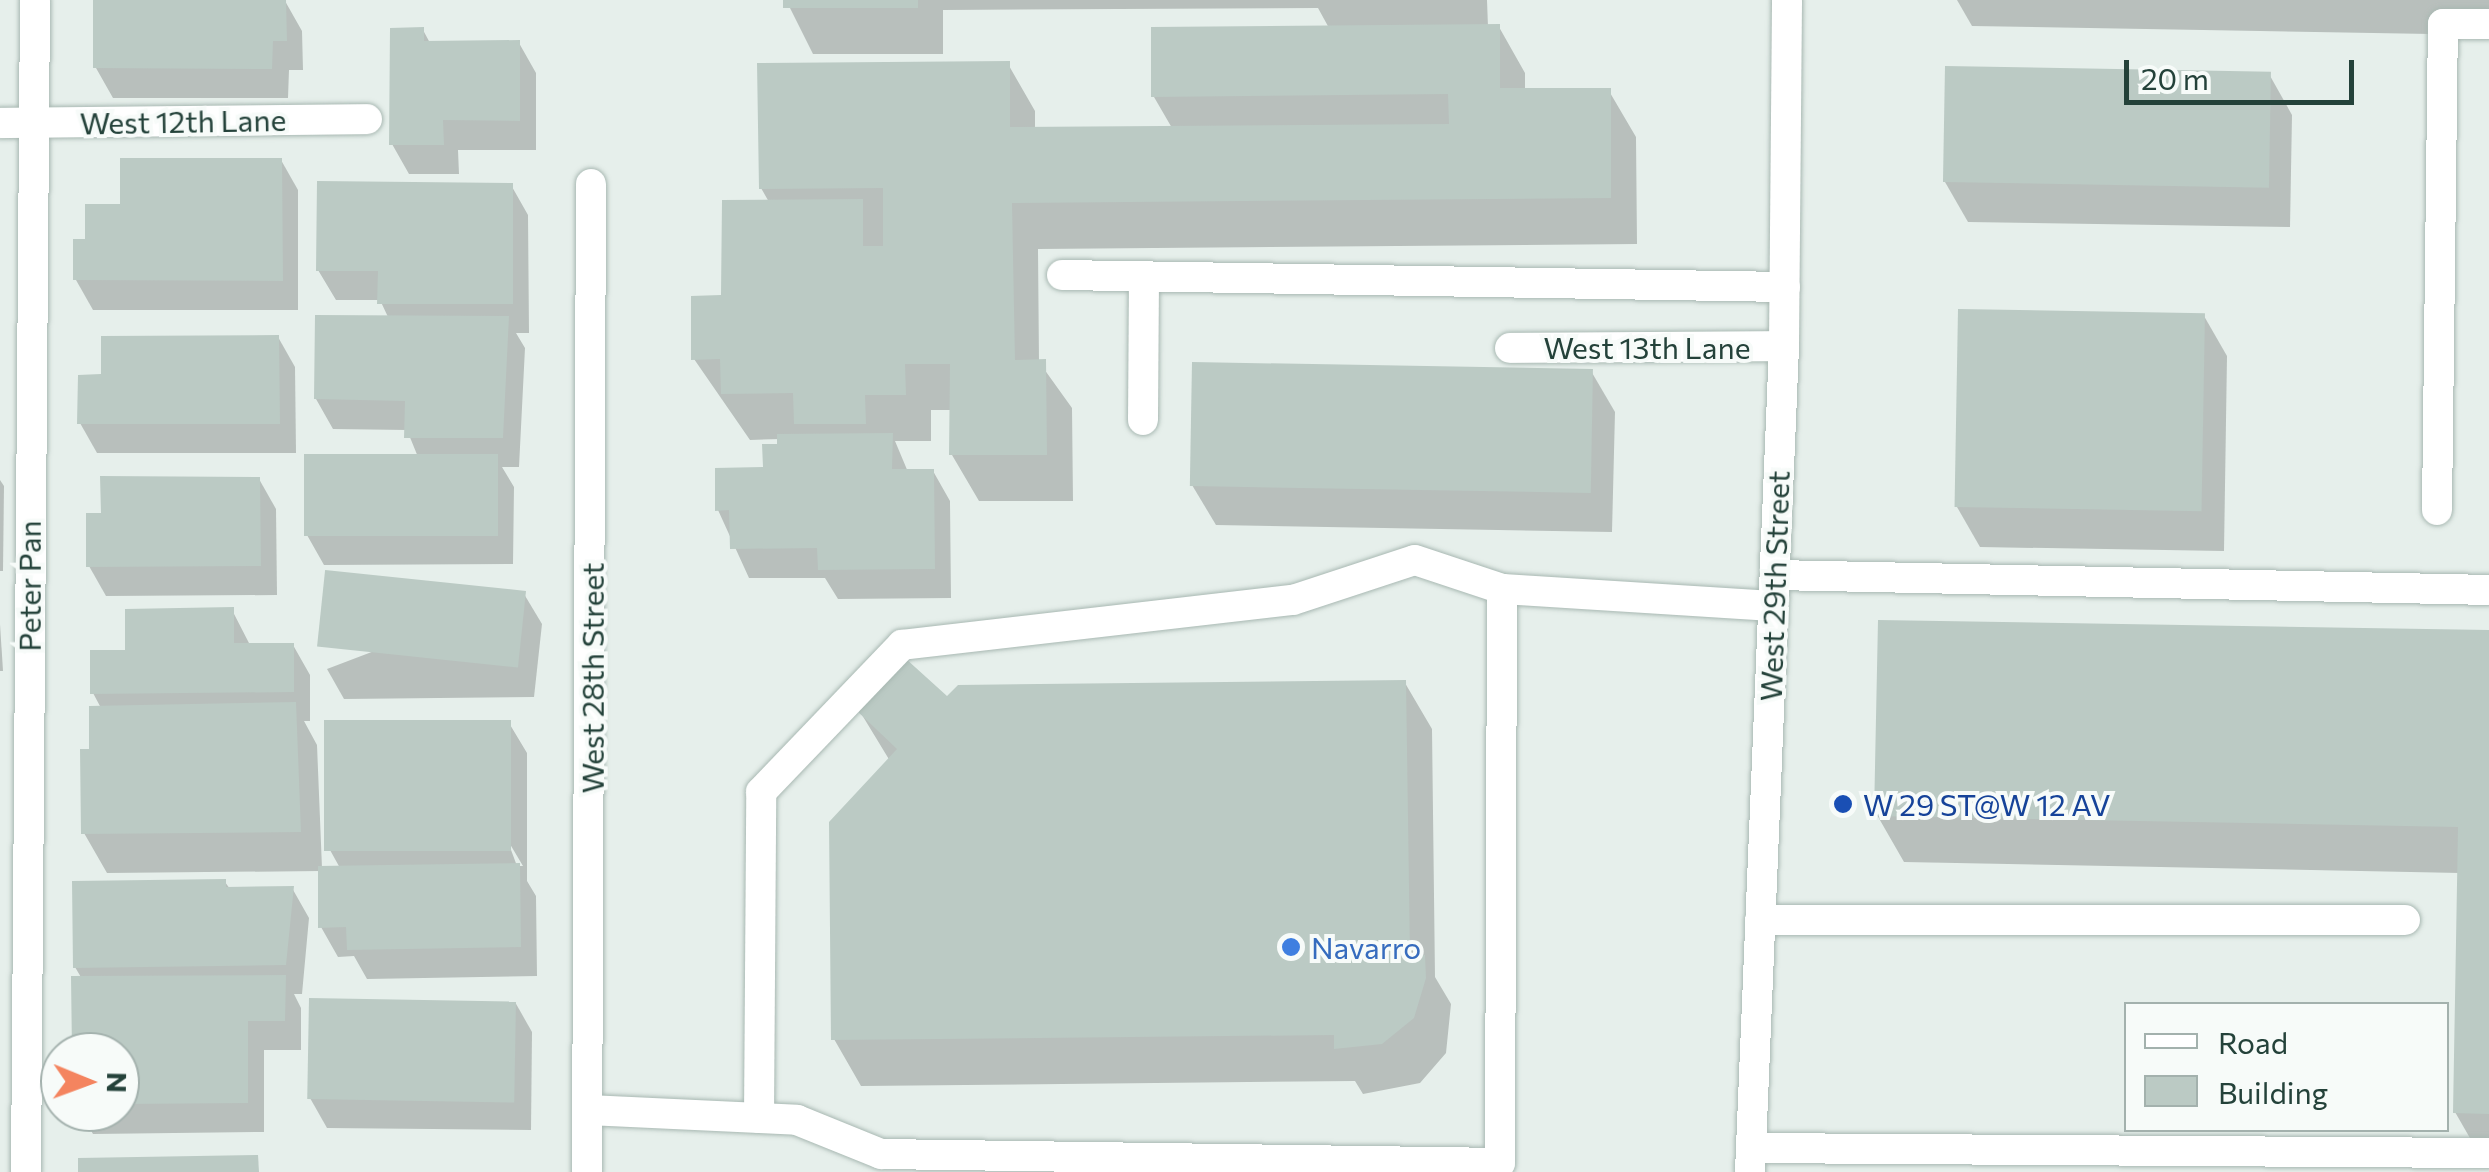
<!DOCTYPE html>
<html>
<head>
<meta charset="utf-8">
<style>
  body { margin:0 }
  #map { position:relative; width:2489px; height:1172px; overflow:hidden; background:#e6efeb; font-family:Commissioner,sans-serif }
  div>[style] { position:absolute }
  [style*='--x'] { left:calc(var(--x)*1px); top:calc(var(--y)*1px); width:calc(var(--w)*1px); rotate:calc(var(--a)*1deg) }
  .shadow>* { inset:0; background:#0003 }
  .building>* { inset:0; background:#bbcac4; transform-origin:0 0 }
  .roads { filter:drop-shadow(0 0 2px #a8b8b2) drop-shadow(0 0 2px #a8b8b2) }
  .lane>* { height:30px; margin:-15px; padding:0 15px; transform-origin:15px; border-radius:15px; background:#fff }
  .street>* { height:30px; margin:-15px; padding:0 15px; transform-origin:15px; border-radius:15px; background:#fff }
  .secondary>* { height:30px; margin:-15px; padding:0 15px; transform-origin:15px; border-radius:15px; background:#fff }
  .dots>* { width:28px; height:28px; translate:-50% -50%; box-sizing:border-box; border:5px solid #f7fbf9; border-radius:50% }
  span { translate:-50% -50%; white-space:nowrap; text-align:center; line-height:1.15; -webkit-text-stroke:8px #f7fbf9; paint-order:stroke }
  .street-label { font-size:30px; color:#24423a }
  .transit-label { font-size:30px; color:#164399 }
  .left { translate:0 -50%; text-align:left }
  .shop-label { font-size:30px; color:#366cbe }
  .legend { position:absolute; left:2124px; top:1002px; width:325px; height:130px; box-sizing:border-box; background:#f7fbf9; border:2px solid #a3b1ad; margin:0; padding:12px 18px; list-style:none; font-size:30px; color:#24423a }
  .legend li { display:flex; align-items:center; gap:20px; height:50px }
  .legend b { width:50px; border:2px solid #a3b1ad }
  .north { position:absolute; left:40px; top:1032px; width:100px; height:100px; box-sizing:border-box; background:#f7fbf9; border:2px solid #a3b1ad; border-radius:50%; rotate:91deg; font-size:28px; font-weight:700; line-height:40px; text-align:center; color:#24423a }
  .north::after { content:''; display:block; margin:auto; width:35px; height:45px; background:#f4845f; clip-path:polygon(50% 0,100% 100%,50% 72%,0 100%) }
  .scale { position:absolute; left:2124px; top:60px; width:230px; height:45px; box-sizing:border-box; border:5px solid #24423a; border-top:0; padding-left:12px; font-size:30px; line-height:35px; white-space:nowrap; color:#24423a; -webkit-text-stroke:8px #f7fbf9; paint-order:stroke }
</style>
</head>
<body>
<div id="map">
  <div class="shadow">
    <div style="clip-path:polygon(96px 0,285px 1px,302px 31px,303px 70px,289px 70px,288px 98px,113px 98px,96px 68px)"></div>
    <div style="clip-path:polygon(786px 0,1487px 0,1488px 27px,1499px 27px,1525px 73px,1525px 91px,1609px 91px,1636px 137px,1637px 244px,1038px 249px,1039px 362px,1072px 408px,1073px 501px,979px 501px,952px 455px,952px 410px,931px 410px,931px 441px,895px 441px,908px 472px,933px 471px,950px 501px,951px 598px,838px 599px,825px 578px,749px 578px,718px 510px,765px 469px,780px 439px,750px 440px,694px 359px,769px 202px,761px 188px,1008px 64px,1035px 111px,1035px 129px,1172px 128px,1154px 97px,1329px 28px,1318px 8px,943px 10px,943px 54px,813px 54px)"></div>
    <div style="clip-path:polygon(1957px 0,2489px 0,2489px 35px,1972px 26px)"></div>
    <div style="clip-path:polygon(423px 30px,430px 43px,519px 43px,536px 73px,536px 150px,458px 150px,459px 174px,409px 174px,392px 144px)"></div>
    <div style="clip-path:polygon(2269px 74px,2292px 115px,2290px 227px,1968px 222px,1945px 182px)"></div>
    <div style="clip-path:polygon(281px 160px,298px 190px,298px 310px,93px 310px,76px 280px,88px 242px,123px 207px)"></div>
    <div style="clip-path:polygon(511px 185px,528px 215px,529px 333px,516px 333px,525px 348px,519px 467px,502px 467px,514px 487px,513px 564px,324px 565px,307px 535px,418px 457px,407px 430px,333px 429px,316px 399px,388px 317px,380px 300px,336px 300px,318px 270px)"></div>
    <div style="clip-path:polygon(2204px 316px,2227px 356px,2224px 551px,1980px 547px,1957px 507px)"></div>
    <div style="clip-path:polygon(278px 337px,295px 367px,296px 453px,97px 453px,80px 423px)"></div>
    <div style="clip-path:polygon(1591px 371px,1615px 412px,1612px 532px,1216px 525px,1192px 485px)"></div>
    <div style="clip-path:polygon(259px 479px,276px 509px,277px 595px,106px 596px,89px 566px,104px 515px)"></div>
    <div style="clip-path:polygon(0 480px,4px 486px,3px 571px,0 571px)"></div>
    <div style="clip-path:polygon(524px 594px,542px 624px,534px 697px,344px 699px,327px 669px)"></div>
    <div style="clip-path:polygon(evenodd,232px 610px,250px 645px,293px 645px,310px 675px,310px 721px,304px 721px,317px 745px,322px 868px,340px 868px,330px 850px,509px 723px,527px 753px,527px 881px,536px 896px,537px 976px,367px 979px,354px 956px,338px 957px,321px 927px,321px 871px,107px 873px,84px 833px,101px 708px,93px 693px,128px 652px,232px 610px,507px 839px,523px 866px,517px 866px,507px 839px)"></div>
    <div style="clip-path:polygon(0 624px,3px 671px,0 671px)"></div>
    <div style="clip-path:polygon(2489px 633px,2489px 1159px,2482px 1159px,2455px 1112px,2460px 873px,1904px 862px,1877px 815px)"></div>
    <div style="clip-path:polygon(1405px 683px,1432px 729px,1435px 977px,1451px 1004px,1446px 1053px,1420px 1083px,1363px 1094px,1355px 1081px,861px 1086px,834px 1039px,890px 761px,859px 710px,947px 700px)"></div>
    <div style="clip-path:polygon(225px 882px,230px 889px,292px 888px,309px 918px,302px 994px,294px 994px,301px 1008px,301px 1050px,264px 1050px,264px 1132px,93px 1134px,80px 1112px,120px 1112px,120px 1052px,75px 1052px,82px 979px,75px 967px)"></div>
    <div style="clip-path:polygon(515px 1002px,532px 1032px,531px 1130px,327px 1128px,310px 1098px)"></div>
  </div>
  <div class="building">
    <div style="clip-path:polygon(93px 0,286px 0,287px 41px,273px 41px,272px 69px,93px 68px)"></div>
    <div style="left:783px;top:0;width:135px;height:8px"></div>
    <div style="clip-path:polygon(1500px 24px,1500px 88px,1611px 88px,1611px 198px,1012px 203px,1015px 360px,1046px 359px,1047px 455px,949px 455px,950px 364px,905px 364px,906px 395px,865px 395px,866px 424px,794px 424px,793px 393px,721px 394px,720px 359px,691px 360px,691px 296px,721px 295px,722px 200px,863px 199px,863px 246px,883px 246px,883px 188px,759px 189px,757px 63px,1010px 61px,1010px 127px,1449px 124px,1448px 94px,1151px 97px,1151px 27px)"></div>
    <div style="clip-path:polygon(424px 27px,424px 41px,520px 40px,520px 121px,443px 120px,444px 145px,389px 145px,390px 28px)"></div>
    <div style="left:1945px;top:66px;width:326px;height:116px;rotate:1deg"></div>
    <div style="clip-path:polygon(120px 158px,282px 158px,283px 281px,73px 280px,73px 239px,85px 239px,85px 204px,120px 204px)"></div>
    <div style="clip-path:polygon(317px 181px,513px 183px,513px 304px,377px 304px,378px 271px,316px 271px)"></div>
    <div style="left:1958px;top:309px;width:247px;height:198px;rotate:1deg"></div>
    <div style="clip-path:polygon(315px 315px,509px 316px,503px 438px,404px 438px,405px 401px,314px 399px)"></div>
    <div style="clip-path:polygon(279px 335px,280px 424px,77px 424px,78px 375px,101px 374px,101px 336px)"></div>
    <div style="left:1192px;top:362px;width:401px;height:124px;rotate:1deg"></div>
    <div style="clip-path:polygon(893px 433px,892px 469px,934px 469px,935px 569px,818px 570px,817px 548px,730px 549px,729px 510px,715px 511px,715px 468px,763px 467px,762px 444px,777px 444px,777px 434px)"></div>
    <div style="left:304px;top:454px;width:194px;height:82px"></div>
    <div style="clip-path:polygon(100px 476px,260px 477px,261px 566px,86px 567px,86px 513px,101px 513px)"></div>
    <div style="left:526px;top:591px;width:77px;height:202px;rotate:96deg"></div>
    <div style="clip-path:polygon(234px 607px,234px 643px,294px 643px,294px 692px,90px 694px,90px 650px,125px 650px,125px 609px)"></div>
    <div style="clip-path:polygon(1878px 620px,2489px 630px,2489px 1114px,2453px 1113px,2458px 827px,1874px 816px)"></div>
    <div style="clip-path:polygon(905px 658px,947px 696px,958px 685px,1406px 680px,1410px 955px,1425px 955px,1426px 978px,1414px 1018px,1382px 1044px,1334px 1049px,1334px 1035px,831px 1040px,829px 822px,897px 749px,856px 710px)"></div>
    <div style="clip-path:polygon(296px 702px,301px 832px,81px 834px,80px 749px,89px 749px,89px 706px)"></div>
    <div style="left:324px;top:720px;width:187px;height:131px"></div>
    <div style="clip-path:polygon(520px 863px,521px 947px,347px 950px,346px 927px,318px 928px,318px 866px)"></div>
    <div style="clip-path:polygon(226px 879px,226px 887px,294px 886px,286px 965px,73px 968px,72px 881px)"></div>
    <div style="clip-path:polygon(286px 975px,285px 1021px,248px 1021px,248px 1103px,120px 1104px,120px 1052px,72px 1052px,71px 976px)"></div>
    <div style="left:309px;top:998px;width:207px;height:101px;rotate:1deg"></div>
    <div style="clip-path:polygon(258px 1155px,259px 1172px,78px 1172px,78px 1158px)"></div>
  </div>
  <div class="roads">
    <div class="lane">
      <div style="--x:1062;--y:275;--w:723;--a:0.95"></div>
      <div style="--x:1143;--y:420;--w:144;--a:-89.6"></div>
      <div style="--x:2437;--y:510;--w:486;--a:-89.3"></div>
      <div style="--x:2443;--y:24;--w:46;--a:0"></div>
      <div style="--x:1775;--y:575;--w:714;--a:1.2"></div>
      <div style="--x:1760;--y:920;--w:645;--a:0"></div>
      <div style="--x:588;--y:1110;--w:209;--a:2.7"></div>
      <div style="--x:797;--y:1120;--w:91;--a:22"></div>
      <div style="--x:881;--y:1154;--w:619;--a:0.83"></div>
      <div style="--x:1500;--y:1163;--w:574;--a:-89.8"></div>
      <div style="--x:1502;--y:589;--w:272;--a:3.6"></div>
      <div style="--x:759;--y:1118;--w:326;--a:-89.6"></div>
      <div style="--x:761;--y:792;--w:204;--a:-46.2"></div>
      <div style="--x:902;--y:645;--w:394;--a:-6.6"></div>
      <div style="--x:1293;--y:600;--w:128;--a:-18.2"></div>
      <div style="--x:1415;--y:560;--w:92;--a:18.4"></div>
      <div style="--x:1751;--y:1148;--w:738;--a:0.39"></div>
    </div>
    <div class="street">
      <div style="--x:0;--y:123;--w:367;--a:-0.6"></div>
      <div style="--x:1510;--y:348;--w:274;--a:-0.4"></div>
      <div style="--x:26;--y:1172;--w:1172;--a:-89.56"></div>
      <div style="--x:587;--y:1172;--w:988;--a:-89.77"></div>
    </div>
    <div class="secondary">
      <div style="--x:1750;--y:1172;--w:827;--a:-87.64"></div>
      <div style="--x:1784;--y:346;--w:346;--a:-89.5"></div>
    </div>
  </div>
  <div class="dots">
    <div style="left:1843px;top:804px;background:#1a4fb4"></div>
    <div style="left:1291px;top:947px;background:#3f7fe0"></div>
  </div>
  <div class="street-label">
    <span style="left:183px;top:121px;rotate:-1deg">West 12th Lane</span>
    <span style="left:1647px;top:347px">West 13th Lane</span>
    <span style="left:29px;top:586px;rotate:-90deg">Peter Pan</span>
    <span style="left:1774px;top:586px;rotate:-88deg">West 29th Street</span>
    <span style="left:592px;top:678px;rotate:-90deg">West 28th Street</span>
  </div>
  <div class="transit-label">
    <span class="left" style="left:1863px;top:804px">W 29 ST@W 12 AV</span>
  </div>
  <div class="shop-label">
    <span class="left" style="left:1311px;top:947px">Navarro</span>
  </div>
  <ul class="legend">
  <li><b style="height:12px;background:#fff"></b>Road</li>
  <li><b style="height:28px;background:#bbcac4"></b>Building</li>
  </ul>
  <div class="north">N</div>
  <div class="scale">20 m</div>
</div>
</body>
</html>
